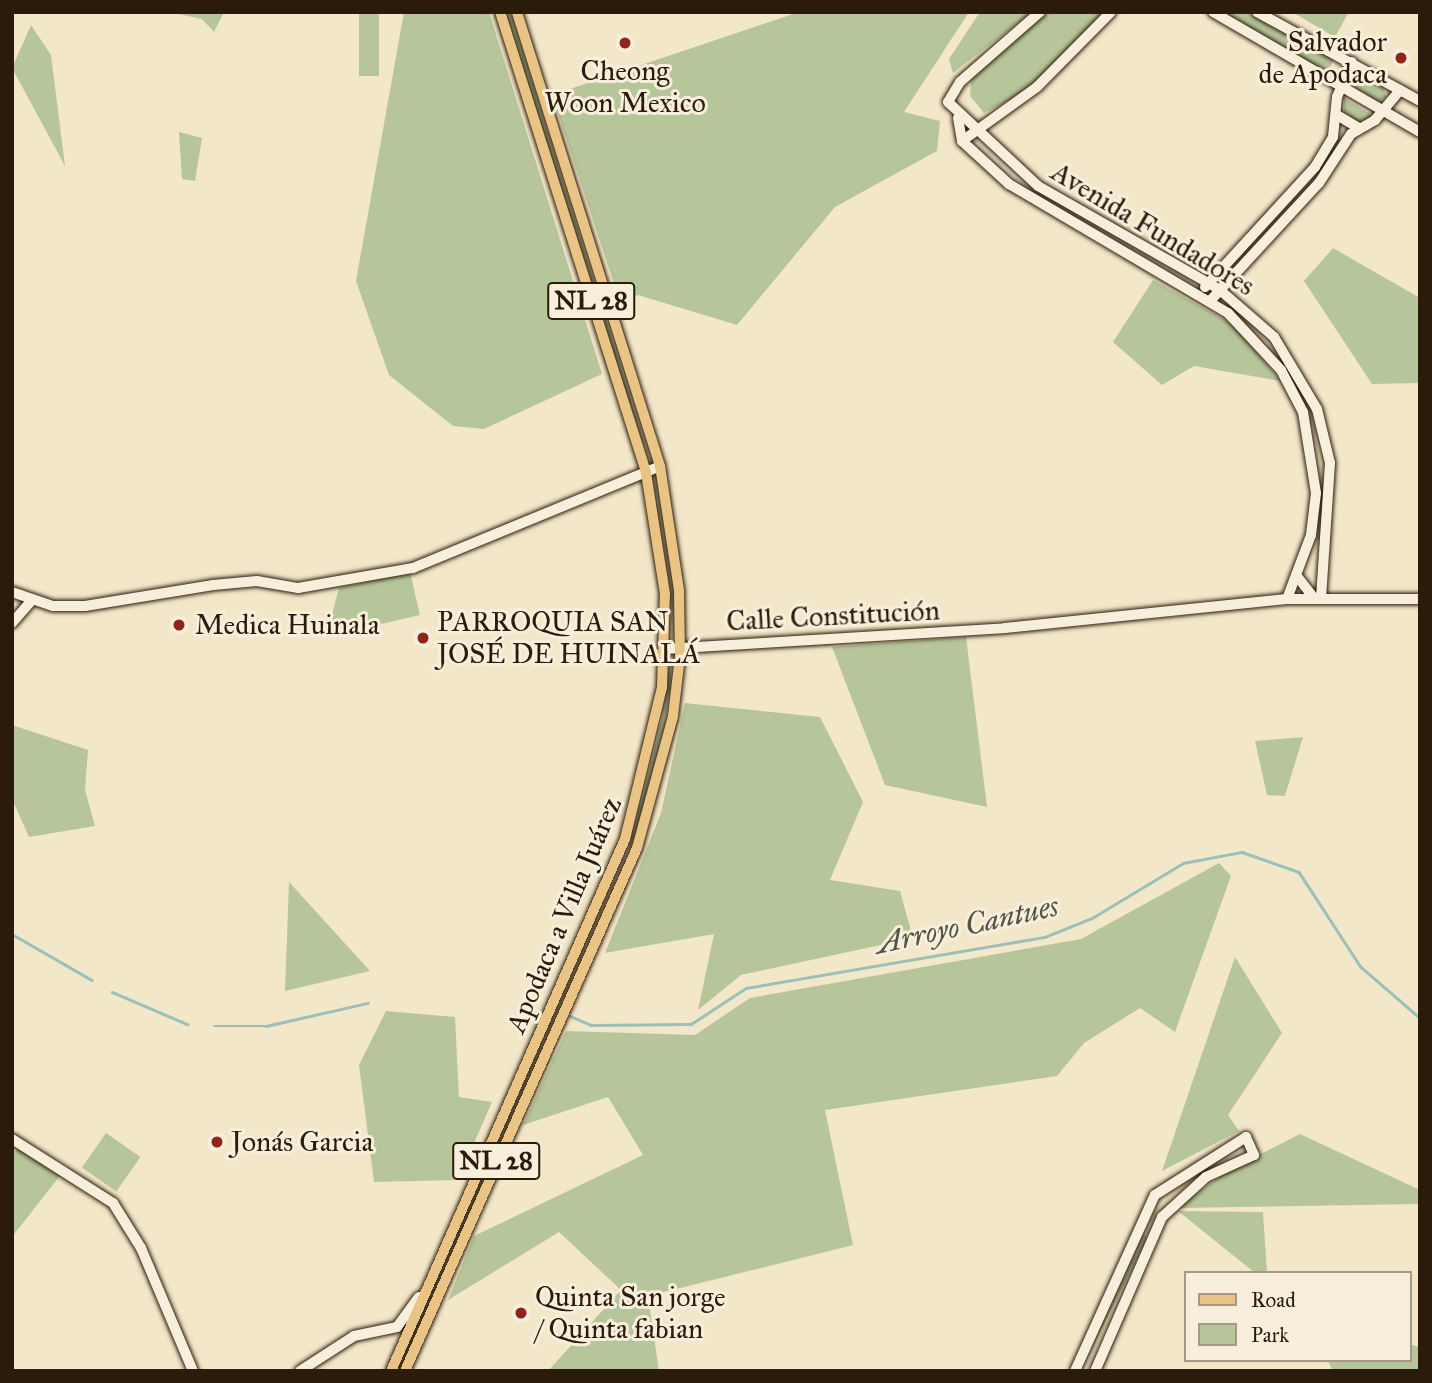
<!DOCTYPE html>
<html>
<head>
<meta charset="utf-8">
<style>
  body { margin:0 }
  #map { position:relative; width:1432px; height:1383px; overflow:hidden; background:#f3e7c9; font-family:"IM FELL Great Primer",serif }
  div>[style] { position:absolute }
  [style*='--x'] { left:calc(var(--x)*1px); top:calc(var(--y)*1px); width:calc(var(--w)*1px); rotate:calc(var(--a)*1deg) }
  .green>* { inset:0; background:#b7c69a; transform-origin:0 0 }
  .stream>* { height:2.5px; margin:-1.25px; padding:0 1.25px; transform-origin:1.25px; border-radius:1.25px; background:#9cbfba }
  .roads { filter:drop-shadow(0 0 2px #2b1b0a) drop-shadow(0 0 2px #2b1b0a) }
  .secondary>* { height:10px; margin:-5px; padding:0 5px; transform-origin:5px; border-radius:5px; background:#f7efdc }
  .primary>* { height:10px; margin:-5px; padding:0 5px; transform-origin:5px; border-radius:5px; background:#eac484 }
  .dots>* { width:19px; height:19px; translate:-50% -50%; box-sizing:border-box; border:4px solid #f7efdc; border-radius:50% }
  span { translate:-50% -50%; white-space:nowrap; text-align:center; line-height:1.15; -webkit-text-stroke:6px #f7efdc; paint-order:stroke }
  .shield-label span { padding:2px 5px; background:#f7efdc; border:2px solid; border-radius:5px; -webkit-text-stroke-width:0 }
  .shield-label { font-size:26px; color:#2b1b0a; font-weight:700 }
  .poi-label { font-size:28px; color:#2b1b0a }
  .right { translate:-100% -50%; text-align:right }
  .left { translate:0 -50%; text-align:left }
  .street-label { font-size:28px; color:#2b1b0a }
  .water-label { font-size:30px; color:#535448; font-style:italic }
  .frame { position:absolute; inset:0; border:14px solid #2b1b0a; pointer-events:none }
  .legend { position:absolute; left:1184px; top:1271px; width:228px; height:91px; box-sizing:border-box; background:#f7efdc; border:2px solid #a59a88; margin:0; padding:9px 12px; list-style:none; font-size:21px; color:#2b1b0a }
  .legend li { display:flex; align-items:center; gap:14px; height:35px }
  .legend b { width:35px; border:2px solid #a59a88 }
</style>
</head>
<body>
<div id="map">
  <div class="green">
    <div style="clip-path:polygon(170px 12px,224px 12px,214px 32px,202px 19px)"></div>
    <div style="left:359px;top:12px;width:20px;height:64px"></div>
    <div style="clip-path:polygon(404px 12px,489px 12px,602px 374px,484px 429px,453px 426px,389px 375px,356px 281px)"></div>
    <div style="clip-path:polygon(505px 12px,511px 12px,650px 462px,628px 398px)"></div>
    <div style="clip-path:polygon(799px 12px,969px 12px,904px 112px,940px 121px,937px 151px,835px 207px,737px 325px,638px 295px,620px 302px,552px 95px)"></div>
    <div style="clip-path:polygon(980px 12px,1032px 12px,953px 73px,949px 59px)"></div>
    <div style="clip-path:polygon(1047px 12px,1107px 12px,1022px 94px,984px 113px,970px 96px,971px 80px)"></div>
    <div style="clip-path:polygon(1221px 12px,1248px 12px,1334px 59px,1327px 73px)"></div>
    <div style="clip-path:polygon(1292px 12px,1349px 12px,1335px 37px)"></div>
    <div style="clip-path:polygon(31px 25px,51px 55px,65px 166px,12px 68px)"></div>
    <div style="clip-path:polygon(1355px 71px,1383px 85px,1386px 97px,1378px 103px,1351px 85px)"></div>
    <div style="clip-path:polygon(1344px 98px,1370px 114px,1370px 118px,1355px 123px,1344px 117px)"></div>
    <div style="clip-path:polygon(179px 132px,202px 138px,195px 181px,182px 179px)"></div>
    <div style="clip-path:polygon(1333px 248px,1420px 298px,1420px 383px,1372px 384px,1304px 281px)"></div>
    <div style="clip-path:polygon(1153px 280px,1236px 326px,1280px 381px,1194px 366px,1162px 385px,1113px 342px)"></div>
    <div style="clip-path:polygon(410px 572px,420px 615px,326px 637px,339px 588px)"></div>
    <div style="clip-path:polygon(966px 637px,987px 807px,885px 785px,832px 647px)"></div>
    <div style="clip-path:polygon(673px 657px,664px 734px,634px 835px,662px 717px,668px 660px)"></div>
    <div style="clip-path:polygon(685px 703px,820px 717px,863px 802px,830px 880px,900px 891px,913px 938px,741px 975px,698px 1010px,714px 934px,605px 953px,661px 813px)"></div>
    <div style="clip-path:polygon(12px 725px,88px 750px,85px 790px,95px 826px,29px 837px,12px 799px)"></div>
    <div style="clip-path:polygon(1303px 737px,1285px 796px,1267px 795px,1255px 741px)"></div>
    <div style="clip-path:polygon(1219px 863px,1231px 876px,1175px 1032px,1140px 1008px,1084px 1043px,1057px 1076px,825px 1110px,853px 1245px,648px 1296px,659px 1371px,548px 1371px,621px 1290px,559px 1232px,448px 1300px,474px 1236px,643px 1155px,608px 1097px,523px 1125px,566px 1031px,695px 1035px,750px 998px,1081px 939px)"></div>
    <div style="clip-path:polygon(289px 882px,370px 971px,285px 991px)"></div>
    <div style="clip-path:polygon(1235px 957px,1282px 1033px,1228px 1115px,1239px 1131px,1162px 1171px)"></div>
    <div style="clip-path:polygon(386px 1011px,455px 1017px,459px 1097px,492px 1102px,458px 1180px,374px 1182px,359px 1065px)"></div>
    <div style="left:106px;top:1133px;width:42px;height:42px;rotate:35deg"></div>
    <div style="clip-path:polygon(1300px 1134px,1420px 1190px,1420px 1204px,1178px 1208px,1227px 1171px)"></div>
    <div style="clip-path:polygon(19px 1147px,62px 1173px,12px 1237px,12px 1155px)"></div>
    <div style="clip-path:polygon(1178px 1211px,1263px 1212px,1267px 1273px,1255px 1273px)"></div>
    <div style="left:1142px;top:1234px;width:7px;height:150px;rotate:27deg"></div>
    <div style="clip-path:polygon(1409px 1344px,1420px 1347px,1420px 1371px,1333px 1371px,1327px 1360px,1409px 1360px)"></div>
  </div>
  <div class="stream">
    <div style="--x:12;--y:934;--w:92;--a:29.9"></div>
    <div style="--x:112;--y:992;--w:82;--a:23.1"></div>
    <div style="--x:570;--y:1016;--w:23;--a:23"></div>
    <div style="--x:591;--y:1025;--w:100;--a:-0.6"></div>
    <div style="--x:691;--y:1024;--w:66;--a:-33.2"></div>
    <div style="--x:746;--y:988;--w:303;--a:-9.7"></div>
    <div style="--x:1045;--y:937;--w:51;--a:-22"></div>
    <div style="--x:1092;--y:918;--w:106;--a:-31.1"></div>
    <div style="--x:1183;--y:863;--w:60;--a:-10.6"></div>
    <div style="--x:1242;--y:852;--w:60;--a:19.3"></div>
    <div style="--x:1299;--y:872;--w:113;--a:56.9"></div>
    <div style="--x:1361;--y:967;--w:78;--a:40.8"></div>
    <div style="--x:214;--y:1026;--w:52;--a:0"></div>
    <div style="--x:266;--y:1026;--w:104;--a:-12.8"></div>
  </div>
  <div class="roads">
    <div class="secondary">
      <div style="--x:1040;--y:12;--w:106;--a:138.8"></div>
      <div style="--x:960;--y:82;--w:23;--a:121"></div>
      <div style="--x:948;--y:102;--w:123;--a:43"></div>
      <div style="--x:1038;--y:186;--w:210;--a:29.7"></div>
      <div style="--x:1220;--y:290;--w:72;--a:41"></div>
      <div style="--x:1274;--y:337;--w:84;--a:59.2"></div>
      <div style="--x:1317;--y:409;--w:56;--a:76.5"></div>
      <div style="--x:1330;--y:463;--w:134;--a:93.8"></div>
      <div style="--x:1213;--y:12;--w:239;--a:30.1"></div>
      <div style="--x:1257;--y:12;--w:186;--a:28.6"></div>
      <div style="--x:1337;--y:115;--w:26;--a:31"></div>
      <div style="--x:958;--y:118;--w:23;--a:80"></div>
      <div style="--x:962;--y:141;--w:64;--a:42.5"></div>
      <div style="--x:1009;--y:184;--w:254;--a:30.5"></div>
      <div style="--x:1228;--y:313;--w:78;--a:47.1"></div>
      <div style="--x:1281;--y:370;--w:47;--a:62.4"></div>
      <div style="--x:1303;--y:412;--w:82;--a:80.9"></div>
      <div style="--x:1316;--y:493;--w:42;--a:96.8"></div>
      <div style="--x:1311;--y:535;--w:68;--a:110.6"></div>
      <div style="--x:962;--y:141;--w:92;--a:-35.8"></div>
      <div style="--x:1037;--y:87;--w:105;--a:-45.4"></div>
      <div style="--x:1205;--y:287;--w:163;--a:-47.5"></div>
      <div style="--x:1315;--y:167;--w:35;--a:-59"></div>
      <div style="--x:1333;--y:137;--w:40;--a:-84.3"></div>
      <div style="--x:1337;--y:97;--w:38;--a:-67"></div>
      <div style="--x:1210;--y:301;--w:161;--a:-47.3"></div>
      <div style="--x:1319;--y:183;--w:59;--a:-56.9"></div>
      <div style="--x:1351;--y:134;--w:28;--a:-30"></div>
      <div style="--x:1375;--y:120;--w:39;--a:-50"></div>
      <div style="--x:1296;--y:575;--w:29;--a:52"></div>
      <div style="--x:12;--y:592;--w:43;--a:18.9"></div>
      <div style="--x:53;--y:606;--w:32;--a:0"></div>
      <div style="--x:85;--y:606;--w:130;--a:-9.3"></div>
      <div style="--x:213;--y:585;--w:44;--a:-5.2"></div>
      <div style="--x:257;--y:581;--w:42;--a:9.7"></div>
      <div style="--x:298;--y:588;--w:117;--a:-9.9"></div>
      <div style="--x:413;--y:568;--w:267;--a:-22.4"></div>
      <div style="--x:12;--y:623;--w:29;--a:-49"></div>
      <div style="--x:665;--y:649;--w:341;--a:-3.5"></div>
      <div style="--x:1005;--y:628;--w:283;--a:-5.9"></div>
      <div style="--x:1287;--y:599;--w:133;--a:0"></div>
      <div style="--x:12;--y:1139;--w:120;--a:32.4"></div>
      <div style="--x:113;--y:1203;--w:53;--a:58.1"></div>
      <div style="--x:141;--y:1248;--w:134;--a:67.1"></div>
      <div style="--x:300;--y:1371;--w:64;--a:-32.9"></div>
      <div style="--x:354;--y:1336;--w:44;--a:-11.8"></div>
      <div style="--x:397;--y:1327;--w:37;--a:-54"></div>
      <div style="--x:1075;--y:1371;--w:193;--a:-65.6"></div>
      <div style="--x:1155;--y:1195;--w:108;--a:-32.5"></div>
      <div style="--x:1246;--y:1137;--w:20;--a:66"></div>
      <div style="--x:1254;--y:1155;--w:53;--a:155.4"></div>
      <div style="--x:1206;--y:1177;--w:59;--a:137.7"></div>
      <div style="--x:1162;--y:1217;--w:168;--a:113.5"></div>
    </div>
    <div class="primary">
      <div style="--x:391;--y:1371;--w:581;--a:-66.26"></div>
      <div style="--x:625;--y:839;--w:156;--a:-76.3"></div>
      <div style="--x:662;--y:687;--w:93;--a:-88.2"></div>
      <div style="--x:665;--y:594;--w:123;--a:-98.9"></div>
      <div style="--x:646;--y:472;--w:483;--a:-107.6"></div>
      <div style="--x:405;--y:1371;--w:572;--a:-66.08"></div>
      <div style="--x:637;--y:848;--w:137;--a:-74.7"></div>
      <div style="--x:673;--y:716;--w:60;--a:-83.3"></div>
      <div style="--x:680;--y:656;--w:66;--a:-90.9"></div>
      <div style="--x:679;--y:590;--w:125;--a:-98.7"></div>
      <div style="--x:660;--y:466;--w:476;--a:-107.5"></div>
    </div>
  </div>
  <div class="dots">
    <div style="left:625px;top:43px;background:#8f2418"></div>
    <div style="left:1401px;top:58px;background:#8f2418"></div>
    <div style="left:179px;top:625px;background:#8f2418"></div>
    <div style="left:423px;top:638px;background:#8f2418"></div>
    <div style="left:217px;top:1142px;background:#8f2418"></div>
    <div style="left:521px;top:1313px;background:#8f2418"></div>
  </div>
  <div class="shield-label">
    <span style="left:591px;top:301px">NL 28</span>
    <span style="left:496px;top:1161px">NL 28</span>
  </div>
  <div class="poi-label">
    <span class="right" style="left:1387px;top:58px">Salvador<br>de Apodaca</span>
    <span style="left:625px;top:87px">Cheong<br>Woon Mexico</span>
    <span class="left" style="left:437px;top:638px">PARROQUIA SAN<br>JOSÉ DE HUINALÁ</span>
    <span class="left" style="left:195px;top:625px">Medica Huinala</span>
    <span class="left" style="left:231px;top:1142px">Jonás Garcia</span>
    <span class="left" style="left:535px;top:1313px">Quinta San jorge<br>/ Quinta fabian</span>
  </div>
  <div class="street-label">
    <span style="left:1153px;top:229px;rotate:31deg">Avenida Fundadores</span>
    <span style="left:833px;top:616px;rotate:-3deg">Calle Constitución</span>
    <span style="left:564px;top:915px;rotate:-67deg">Apodaca a Villa Juárez</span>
  </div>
  <div class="water-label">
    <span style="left:967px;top:925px;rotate:-12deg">Arroyo Cantues</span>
  </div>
  <div class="frame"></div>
  <ul class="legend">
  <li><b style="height:9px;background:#eac484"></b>Road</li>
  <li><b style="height:19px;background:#b7c69a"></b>Park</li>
  </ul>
</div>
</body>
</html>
